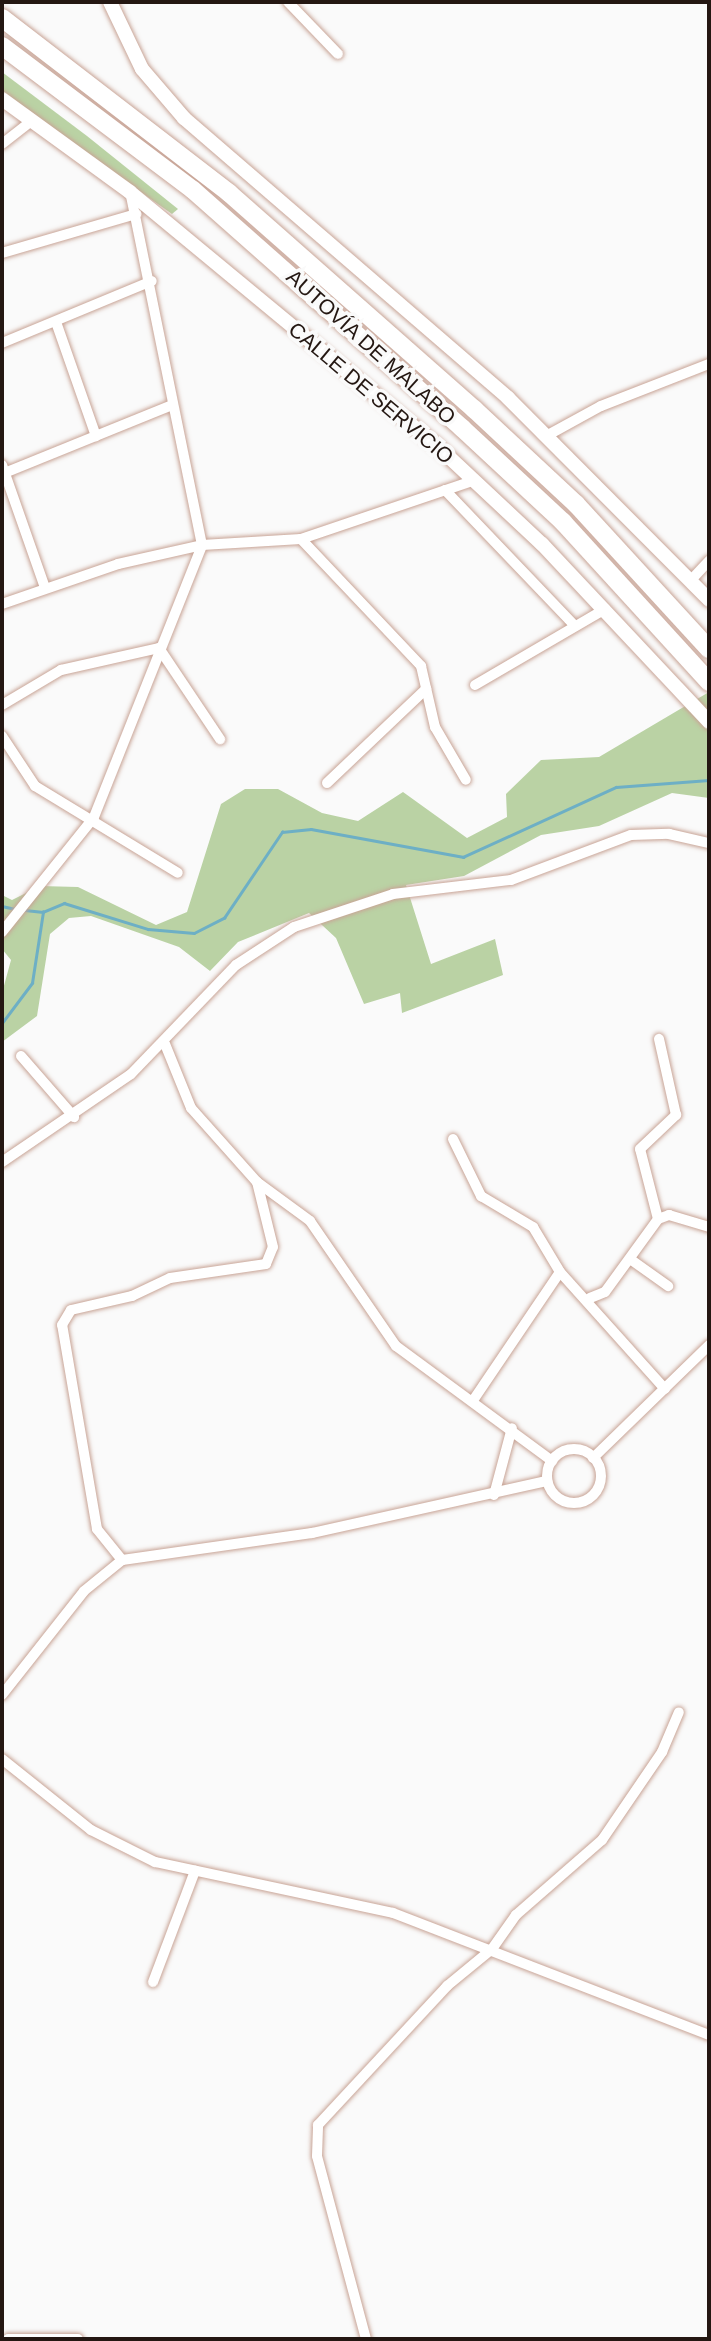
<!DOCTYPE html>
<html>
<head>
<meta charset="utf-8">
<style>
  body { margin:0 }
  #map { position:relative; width:711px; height:2341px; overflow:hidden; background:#fafafa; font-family:Helvetica,sans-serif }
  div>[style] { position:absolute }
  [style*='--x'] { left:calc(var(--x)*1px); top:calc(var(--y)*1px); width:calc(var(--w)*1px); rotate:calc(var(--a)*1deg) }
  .green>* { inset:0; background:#bad2a4 }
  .stream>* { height:2.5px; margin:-1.25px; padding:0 1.25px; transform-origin:1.25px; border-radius:1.25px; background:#6dafc5 }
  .roads { filter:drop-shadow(0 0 2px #c8a496) drop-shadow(0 0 2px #c8a496) }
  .minor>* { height:10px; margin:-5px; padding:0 5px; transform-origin:5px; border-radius:5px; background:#fff }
  .minor>.ring { margin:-5px; padding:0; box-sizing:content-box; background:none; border:10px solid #fff; border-radius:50% }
  .tertiary>* { height:14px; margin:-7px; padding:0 7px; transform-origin:7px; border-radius:7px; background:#fff }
  .trunk>* { height:18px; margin:-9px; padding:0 9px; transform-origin:9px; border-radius:9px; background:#fff }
  span { translate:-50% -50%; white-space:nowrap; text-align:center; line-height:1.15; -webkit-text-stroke:7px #fafafa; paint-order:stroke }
  .street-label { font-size:21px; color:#241712 }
  .frame { position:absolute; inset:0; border:4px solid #241712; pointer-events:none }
</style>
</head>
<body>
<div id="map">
  <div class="green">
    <div style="clip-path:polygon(2px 72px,87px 136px,178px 209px,172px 214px,2px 94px)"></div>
    <div style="clip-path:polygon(709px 692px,709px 798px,672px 793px,599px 826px,541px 835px,464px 876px,406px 885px,431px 964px,495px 939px,503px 975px,402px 1013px,400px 993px,364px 1004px,336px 938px,309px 913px,238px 942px,210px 971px,179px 947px,91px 916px,69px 918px,50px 934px,37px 1016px,2px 1042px,2px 993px,11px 960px,2px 949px,2px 895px,12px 900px,40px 886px,78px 887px,156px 925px,187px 912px,221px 804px,245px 789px,278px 789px,322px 813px,358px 821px,403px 792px,467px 838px,507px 817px,506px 794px,541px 760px,599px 757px)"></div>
  </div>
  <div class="stream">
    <div style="--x:2;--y:906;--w:13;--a:13"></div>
    <div style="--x:25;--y:910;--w:18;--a:6"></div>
    <div style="--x:2;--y:1023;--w:50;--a:-53.1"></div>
    <div style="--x:32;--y:983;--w:72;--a:-81.2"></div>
    <div style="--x:43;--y:912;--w:23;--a:-23"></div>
    <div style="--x:64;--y:903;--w:88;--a:17.2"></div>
    <div style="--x:148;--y:929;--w:46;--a:5"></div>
    <div style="--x:194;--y:933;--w:34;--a:-27"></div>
    <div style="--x:224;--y:918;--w:104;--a:-56"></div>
    <div style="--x:282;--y:832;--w:29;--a:-6"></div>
    <div style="--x:311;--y:829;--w:155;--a:10.4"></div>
    <div style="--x:463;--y:857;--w:168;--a:-24.6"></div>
    <div style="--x:616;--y:787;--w:93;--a:-4.3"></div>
  </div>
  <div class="roads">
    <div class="minor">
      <div style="--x:288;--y:2;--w:72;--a:46.1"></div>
      <div style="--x:2;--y:144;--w:37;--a:-38"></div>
      <div style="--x:2;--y:253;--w:140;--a:-16.2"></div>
      <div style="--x:56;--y:322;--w:121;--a:70.7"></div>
      <div style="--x:2;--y:343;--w:162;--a:-22.5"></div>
      <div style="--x:548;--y:435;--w:60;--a:-28.7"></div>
      <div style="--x:601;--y:406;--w:116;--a:-21.3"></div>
      <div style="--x:2;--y:465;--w:130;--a:70.7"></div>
      <div style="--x:2;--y:474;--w:183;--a:-22.1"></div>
      <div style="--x:445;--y:490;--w:188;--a:46.3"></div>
      <div style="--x:301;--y:539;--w:175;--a:46.6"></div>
      <div style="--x:421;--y:666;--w:63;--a:77.1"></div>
      <div style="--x:435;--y:727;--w:61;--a:59.7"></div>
      <div style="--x:692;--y:579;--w:25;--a:-47"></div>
      <div style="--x:2;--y:604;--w:123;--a:-19"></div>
      <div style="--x:118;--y:564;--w:86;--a:-12.7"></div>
      <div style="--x:202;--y:545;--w:360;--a:-101.5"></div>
      <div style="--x:159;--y:648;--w:110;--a:56.2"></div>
      <div style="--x:475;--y:685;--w:151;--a:-30.3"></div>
      <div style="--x:2;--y:705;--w:69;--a:-30.7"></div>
      <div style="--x:61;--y:670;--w:100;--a:-12.7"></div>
      <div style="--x:2;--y:736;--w:60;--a:56.6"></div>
      <div style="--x:35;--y:786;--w:167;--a:31.3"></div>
      <div style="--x:327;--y:783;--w:137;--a:-43.5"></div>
      <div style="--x:2;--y:932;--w:147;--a:-51.3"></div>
      <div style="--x:94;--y:817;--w:293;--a:-68.3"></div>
      <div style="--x:202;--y:545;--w:99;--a:-3.5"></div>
      <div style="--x:301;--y:539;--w:184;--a:-18.7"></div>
      <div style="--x:165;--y:1044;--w:69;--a:67.9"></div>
      <div style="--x:191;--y:1108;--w:99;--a:48.3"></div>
      <div style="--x:257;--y:1182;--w:66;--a:36.3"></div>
      <div style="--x:310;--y:1221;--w:152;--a:55.5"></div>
      <div style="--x:396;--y:1346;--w:194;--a:36.4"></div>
      <div style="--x:21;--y:1056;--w:81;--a:49"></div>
      <div style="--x:453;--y:1139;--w:64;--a:63.8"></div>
      <div style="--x:481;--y:1196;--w:61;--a:30.8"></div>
      <div style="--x:533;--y:1227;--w:52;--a:59"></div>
      <div style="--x:2;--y:1162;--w:156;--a:-34.3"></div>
      <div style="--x:131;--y:1074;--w:151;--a:-46.1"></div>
      <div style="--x:236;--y:965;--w:69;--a:-33.2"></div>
      <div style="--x:294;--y:927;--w:104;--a:-18.4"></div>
      <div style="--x:393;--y:894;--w:119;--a:-6.8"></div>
      <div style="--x:511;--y:880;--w:128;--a:-20.6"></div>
      <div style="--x:631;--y:835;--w:38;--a:-2"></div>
      <div style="--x:669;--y:834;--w:41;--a:12.7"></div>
      <div style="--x:658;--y:1219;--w:72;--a:-104.4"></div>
      <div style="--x:640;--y:1149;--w:50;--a:-43.4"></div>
      <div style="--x:676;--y:1115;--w:78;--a:-102.6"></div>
      <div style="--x:630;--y:1259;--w:47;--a:35.4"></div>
      <div style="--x:590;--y:1298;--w:16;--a:-22"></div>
      <div style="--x:605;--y:1292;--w:90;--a:-54"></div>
      <div style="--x:658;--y:1219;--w:12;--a:-20"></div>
      <div style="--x:669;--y:1215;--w:42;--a:16.7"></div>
      <div style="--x:474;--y:1399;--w:153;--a:-55.9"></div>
      <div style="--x:560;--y:1272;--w:157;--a:48.1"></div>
      <div class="ring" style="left:547px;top:1449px;width:44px;height:44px"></div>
      <div style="--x:593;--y:1458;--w:162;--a:-44.2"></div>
      <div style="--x:494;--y:1495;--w:69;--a:-75"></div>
      <div style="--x:122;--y:1560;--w:40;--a:-129"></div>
      <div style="--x:97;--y:1529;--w:207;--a:-99.7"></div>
      <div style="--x:62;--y:1325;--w:17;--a:-59"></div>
      <div style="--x:71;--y:1310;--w:63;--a:-12.9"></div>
      <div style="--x:132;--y:1296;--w:42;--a:-25.3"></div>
      <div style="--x:170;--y:1278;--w:97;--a:-8.3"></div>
      <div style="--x:266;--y:1264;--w:18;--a:-68"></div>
      <div style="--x:273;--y:1247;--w:67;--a:-103.8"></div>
      <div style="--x:2;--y:1695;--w:132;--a:-51.7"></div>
      <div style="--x:84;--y:1591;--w:49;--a:-39.2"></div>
      <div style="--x:122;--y:1560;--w:192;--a:-8.1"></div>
      <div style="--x:312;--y:1533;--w:241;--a:-12.5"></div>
      <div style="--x:2;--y:1759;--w:114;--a:38.6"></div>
      <div style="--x:91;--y:1830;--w:72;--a:26.6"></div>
      <div style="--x:155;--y:1862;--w:243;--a:12.1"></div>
      <div style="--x:393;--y:1913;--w:339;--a:21.1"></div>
      <div style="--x:153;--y:1982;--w:119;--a:-69.3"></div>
      <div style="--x:8;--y:2339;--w:70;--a:0"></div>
      <div style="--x:366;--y:2339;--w:189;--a:-105"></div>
      <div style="--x:317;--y:2156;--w:31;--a:-88"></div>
      <div style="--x:318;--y:2125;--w:190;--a:-47.1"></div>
      <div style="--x:447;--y:1986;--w:58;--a:-39.4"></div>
      <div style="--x:492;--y:1949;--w:42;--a:-54.8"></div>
      <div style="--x:516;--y:1915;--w:114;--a:-41.1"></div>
      <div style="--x:602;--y:1840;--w:107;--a:-55.7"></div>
      <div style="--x:662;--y:1752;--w:43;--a:-67"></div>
    </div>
    <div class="tertiary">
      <div style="--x:110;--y:2;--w:74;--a:64.5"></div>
      <div style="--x:142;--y:69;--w:65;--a:49.4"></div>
      <div style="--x:184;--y:118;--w:428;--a:40.8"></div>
      <div style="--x:508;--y:398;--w:285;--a:45.1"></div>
      <div style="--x:2;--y:99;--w:158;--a:36"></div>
      <div style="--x:130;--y:192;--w:396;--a:39.6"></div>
      <div style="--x:435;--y:444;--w:146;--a:43.1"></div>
      <div style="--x:542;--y:544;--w:244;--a:46.8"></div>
    </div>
    <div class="trunk">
      <div style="--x:2;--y:18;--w:287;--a:37.6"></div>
      <div style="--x:229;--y:193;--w:327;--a:41.4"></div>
      <div style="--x:474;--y:409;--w:139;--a:43"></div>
      <div style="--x:576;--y:504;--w:197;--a:47.5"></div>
      <div style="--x:2;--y:46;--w:239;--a:37"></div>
      <div style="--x:193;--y:190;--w:359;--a:41.5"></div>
      <div style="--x:462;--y:428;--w:138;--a:42.9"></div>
      <div style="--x:563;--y:522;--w:217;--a:47.6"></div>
    </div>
  </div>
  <div class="street-label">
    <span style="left:371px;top:347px;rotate:42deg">AUTOVÍA DE MALABO</span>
    <span style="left:371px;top:393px;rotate:40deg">CALLE DE SERVICIO</span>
  </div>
  <div class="frame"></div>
</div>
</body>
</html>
